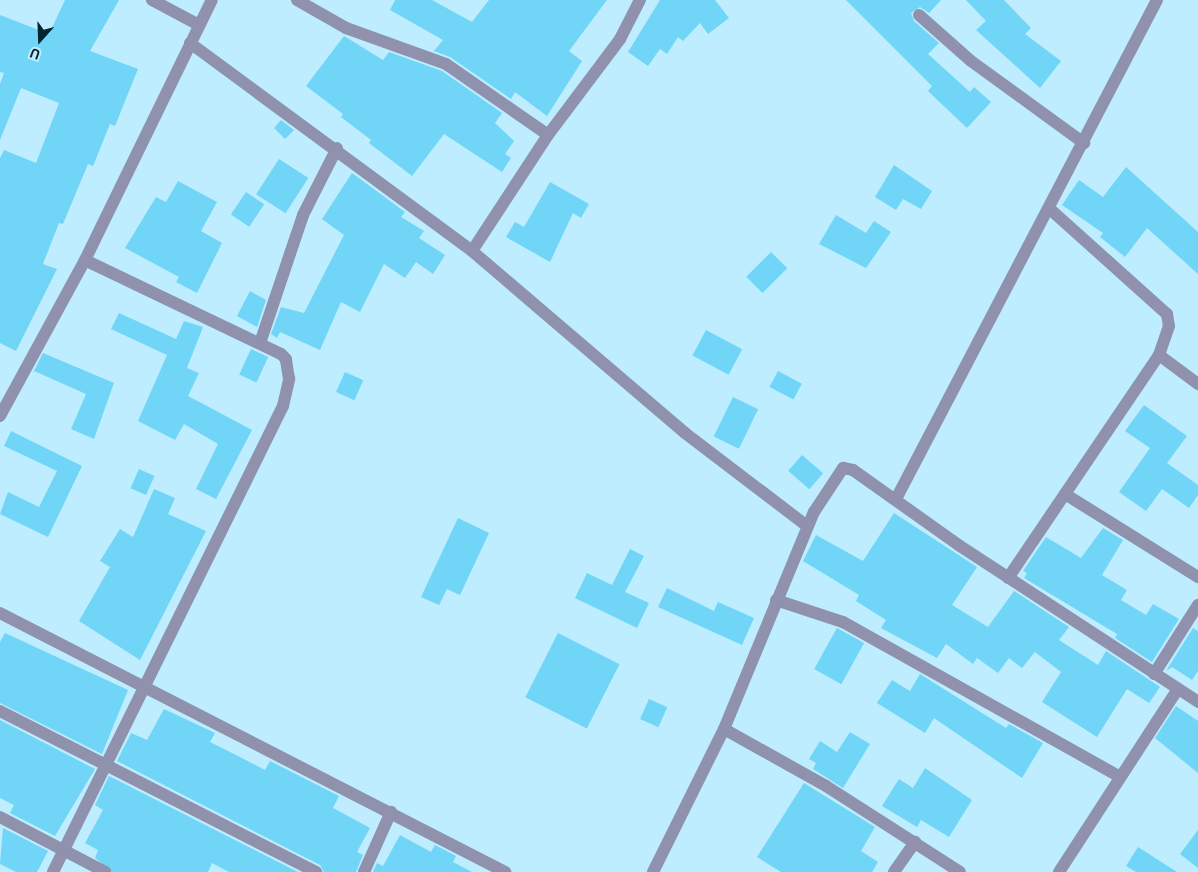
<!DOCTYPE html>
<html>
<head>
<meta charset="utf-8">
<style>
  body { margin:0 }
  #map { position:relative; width:1198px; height:872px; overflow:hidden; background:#bdedff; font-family:Ubuntu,sans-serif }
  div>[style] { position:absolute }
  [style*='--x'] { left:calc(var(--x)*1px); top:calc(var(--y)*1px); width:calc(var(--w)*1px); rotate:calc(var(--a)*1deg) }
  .building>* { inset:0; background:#70d5f7; transform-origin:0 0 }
  .minor>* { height:12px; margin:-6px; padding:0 6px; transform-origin:6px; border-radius:6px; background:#8f91ad }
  span { translate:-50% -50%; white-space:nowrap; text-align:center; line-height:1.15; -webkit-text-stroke:4px #bdedff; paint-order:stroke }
  .north { position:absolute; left:15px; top:15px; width:50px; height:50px; -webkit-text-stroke:4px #bdedff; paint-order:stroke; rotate:200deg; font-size:14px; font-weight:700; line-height:20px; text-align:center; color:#012631 }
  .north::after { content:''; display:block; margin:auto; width:18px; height:22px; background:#012631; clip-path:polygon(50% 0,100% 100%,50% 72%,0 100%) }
</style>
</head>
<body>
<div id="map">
  <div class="building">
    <div style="clip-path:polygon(65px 0,119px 0,90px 51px,138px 69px,115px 126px,110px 124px,93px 166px,88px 164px,63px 224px,59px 223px,43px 264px,57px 269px,16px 351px,0 343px,0 158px,4px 150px,36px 163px,59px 103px,21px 88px,0 140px,0 84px,4px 73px,0 72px,0 15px,49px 34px)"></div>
    <div style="clip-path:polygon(395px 0,432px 0,472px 22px,489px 0,607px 0,569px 51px,582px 61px,547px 116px,515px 92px,511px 99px,450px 57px,434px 51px,443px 40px,390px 10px)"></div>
    <div style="clip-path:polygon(660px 0,715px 0,729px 18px,708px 34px,700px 23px,683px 41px,678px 37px,667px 54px,660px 49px,648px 66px,628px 52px)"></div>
    <div style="clip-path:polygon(846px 0,941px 0,929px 13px,920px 7px,911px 13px,914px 21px,939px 43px,928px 54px,970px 92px,974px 87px,991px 102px,967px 128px,928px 91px,932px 86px)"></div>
    <div style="clip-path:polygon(966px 0,1004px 0,1031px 28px,1025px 34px,1061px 61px,1040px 88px,976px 30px,986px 21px)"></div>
    <div style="clip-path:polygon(344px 36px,383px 60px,389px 52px,442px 71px,502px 113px,495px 123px,514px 141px,505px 154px,511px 158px,502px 172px,444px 134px,412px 176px,369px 143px,371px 140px,341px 117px,343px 114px,306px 86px)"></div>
    <div style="clip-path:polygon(281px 120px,294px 130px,285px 139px,274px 128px)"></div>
    <div style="left:279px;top:159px;width:35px;height:42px;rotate:33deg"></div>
    <div style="clip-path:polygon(894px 165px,932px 191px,921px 209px,903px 199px,896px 210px,875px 197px)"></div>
    <div style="clip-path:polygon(1126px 167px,1198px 232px,1198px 274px,1147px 228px,1125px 257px,1100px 237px,1103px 233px,1062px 205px,1079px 180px,1103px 197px)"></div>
    <div style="clip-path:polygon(352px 173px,405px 212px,401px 217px,424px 231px,419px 238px,445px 255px,433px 274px,416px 262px,405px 278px,384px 264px,360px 312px,341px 302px,320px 350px,280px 332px,277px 338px,271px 334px,281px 307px,304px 313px,344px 235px,322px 219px)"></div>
    <div style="clip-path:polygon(178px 181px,217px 202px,201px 231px,222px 243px,197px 293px,176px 282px,179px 277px,125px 248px,156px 197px,166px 202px)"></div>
    <div style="clip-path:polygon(550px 182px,589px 204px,581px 218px,573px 213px,550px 262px,506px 237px,515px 222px,524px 227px)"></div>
    <div style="left:246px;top:192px;width:22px;height:27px;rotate:34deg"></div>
    <div style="clip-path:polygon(836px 215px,866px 233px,874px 221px,891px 232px,866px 268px,819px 244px)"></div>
    <div style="left:771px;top:252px;width:23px;height:35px;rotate:45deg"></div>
    <div style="clip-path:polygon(250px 291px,266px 300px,257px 327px,237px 316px)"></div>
    <div style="clip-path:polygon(119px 313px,176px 339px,184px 321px,203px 327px,187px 368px,199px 373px,188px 396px,252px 430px,216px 499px,196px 489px,218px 444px,184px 424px,175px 440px,138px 421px,167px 355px,111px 329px)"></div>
    <div style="left:706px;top:330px;width:41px;height:29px;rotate:28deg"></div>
    <div style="left:251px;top:349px;width:19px;height:28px;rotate:25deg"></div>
    <div style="clip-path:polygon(43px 353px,114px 383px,94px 439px,71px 429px,86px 394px,34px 371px)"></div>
    <div style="left:778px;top:371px;width:27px;height:18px;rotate:28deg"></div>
    <div style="left:345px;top:372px;width:20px;height:22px;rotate:24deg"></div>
    <div style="left:733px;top:397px;width:28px;height:44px;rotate:26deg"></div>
    <div style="clip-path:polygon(1144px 405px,1187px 436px,1167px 463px,1198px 485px,1198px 495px,1189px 508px,1162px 489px,1146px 511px,1119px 492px,1150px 448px,1125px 431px)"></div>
    <div style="clip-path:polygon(11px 431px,82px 466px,48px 537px,0 514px,8px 492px,39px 507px,57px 471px,4px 446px)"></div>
    <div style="left:802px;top:455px;width:28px;height:21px;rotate:41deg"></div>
    <div style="left:139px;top:469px;width:17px;height:21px;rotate:24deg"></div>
    <div style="clip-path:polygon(154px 489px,175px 498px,168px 514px,206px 531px,140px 660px,79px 621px,110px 567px,100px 561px,120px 529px,133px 537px)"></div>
    <div style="clip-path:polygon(894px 513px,977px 567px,952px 605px,988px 627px,1014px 591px,1069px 627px,1059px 640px,1098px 665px,1106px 651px,1160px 687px,1149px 703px,1127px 689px,1097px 737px,1042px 702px,1061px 672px,1035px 652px,1022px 668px,1009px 658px,998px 673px,977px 658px,973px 664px,946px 644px,937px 658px,881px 628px,886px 620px,856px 601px,859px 595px,803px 561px,816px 535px,863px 561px)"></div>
    <div style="clip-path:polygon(458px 518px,489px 533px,460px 595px,447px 589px,439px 605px,421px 597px)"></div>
    <div style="clip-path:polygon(1103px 528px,1123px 540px,1102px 575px,1127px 590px,1121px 600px,1146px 615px,1153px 604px,1179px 619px,1152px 662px,1115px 638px,1117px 634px,1024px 578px,1027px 573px,1023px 571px,1046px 537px,1081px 558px)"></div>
    <div style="clip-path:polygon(630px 549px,644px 556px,625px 592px,649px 603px,637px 628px,575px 598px,587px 573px,612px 585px)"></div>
    <div style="clip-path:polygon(667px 588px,714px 611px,718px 602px,754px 618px,742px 645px,658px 607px)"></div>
    <div style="left:837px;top:628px;width:31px;height:47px;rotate:29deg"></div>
    <div style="clip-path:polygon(1193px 628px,1198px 631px,1198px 671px,1192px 680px,1172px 667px,1166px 671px)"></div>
    <div style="clip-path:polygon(5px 633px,128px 690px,102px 754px,0 703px,0 642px)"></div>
    <div style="left:558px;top:633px;width:69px;height:72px;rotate:27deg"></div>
    <div style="clip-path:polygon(920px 674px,1006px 728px,1009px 724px,1043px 743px,1022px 778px,934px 718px,925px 733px,877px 703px,892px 680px,910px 691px)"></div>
    <div style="left:649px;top:699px;width:20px;height:22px;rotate:24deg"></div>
    <div style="clip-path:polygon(1176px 706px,1198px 721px,1198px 773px,1155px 738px)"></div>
    <div style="clip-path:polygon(164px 709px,215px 733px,210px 742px,238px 756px,265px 770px,270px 761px,339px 796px,333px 808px,370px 828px,357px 852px,363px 855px,356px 872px,324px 872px,320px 865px,117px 761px,131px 733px,147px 740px)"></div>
    <div style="clip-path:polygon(0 720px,95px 769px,55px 836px,10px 813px,14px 805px,0 798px)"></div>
    <div style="clip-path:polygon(850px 732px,870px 744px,843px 788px,813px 769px,816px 763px,809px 759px,820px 741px,837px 752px)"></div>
    <div style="clip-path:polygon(925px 768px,972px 800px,949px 837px,921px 820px,917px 827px,882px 806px,899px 779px,913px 788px)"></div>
    <div style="clip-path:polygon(109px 776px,298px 872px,229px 872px,212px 863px,208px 872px,113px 872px,95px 858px,98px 850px,85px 843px,103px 810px,95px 805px)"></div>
    <div style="clip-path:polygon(804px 783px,875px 827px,861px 851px,878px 862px,872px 872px,781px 872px,757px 857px)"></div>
    <div style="clip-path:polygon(3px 828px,48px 851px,37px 872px,16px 872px,0 864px)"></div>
    <div style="clip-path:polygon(1198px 830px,1198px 868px,1180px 854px)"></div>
    <div style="clip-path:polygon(400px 835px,431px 852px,435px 845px,456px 856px,453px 862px,472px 872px,373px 872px,377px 863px,383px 866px)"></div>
    <div style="clip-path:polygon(1138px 847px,1177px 872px,1136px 872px,1126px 866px)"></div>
  </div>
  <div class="minor">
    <div style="--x:152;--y:0;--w:53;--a:28"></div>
    <div style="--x:297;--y:0;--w:56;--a:29.7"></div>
    <div style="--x:346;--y:28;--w:106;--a:19.8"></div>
    <div style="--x:446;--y:64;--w:124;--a:34.8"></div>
    <div style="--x:919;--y:15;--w:69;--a:41.5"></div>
    <div style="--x:971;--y:61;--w:140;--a:36"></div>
    <div style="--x:190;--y:43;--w:350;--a:36.4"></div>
    <div style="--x:472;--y:251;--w:139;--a:-56.8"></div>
    <div style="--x:548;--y:135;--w:120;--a:-53.1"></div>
    <div style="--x:620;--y:39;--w:44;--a:-62.9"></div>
    <div style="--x:1051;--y:210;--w:156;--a:41.9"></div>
    <div style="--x:1167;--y:314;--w:12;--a:81"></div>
    <div style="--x:1169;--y:326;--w:31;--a:109"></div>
    <div style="--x:472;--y:251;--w:280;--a:40.5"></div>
    <div style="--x:685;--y:433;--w:153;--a:37.3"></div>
    <div style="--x:260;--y:343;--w:135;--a:-71.4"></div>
    <div style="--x:303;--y:215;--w:75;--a:-63.1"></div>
    <div style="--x:0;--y:416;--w:178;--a:-61.4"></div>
    <div style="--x:85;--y:260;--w:289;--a:-64"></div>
    <div style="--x:1065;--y:494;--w:157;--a:32"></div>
    <div style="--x:896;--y:499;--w:563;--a:-62.39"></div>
    <div style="--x:1008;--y:578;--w:269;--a:-55.9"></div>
    <div style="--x:1159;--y:355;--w:49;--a:36.6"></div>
    <div style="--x:776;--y:600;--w:71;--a:18.2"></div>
    <div style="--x:843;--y:622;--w:317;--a:29.2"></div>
    <div style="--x:0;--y:613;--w:568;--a:27.15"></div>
    <div style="--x:1154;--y:674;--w:82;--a:-57.5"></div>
    <div style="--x:0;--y:711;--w:355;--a:27"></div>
    <div style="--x:724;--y:729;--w:117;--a:29.2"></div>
    <div style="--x:826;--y:786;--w:159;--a:32.7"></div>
    <div style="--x:0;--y:817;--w:119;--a:27.6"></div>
    <div style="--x:53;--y:872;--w:520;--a:-63.73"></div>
    <div style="--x:283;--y:406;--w:28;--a:-77"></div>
    <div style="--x:289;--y:379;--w:20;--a:-99"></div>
    <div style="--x:286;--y:359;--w:7;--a:-135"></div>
    <div style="--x:281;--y:354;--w:217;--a:-154.4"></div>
    <div style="--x:364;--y:872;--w:66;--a:-65.8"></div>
    <div style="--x:653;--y:872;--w:160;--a:-63.6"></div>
    <div style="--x:724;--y:729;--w:235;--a:-67.5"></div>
    <div style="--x:814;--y:512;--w:53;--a:-56.6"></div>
    <div style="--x:843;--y:468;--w:10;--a:11"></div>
    <div style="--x:853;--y:470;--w:131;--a:35.4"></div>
    <div style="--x:960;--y:546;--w:285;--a:33.2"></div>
    <div style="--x:894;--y:872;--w:37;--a:-55"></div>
    <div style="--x:1059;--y:872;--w:217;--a:-57"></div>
  </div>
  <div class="north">U</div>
</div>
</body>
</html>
